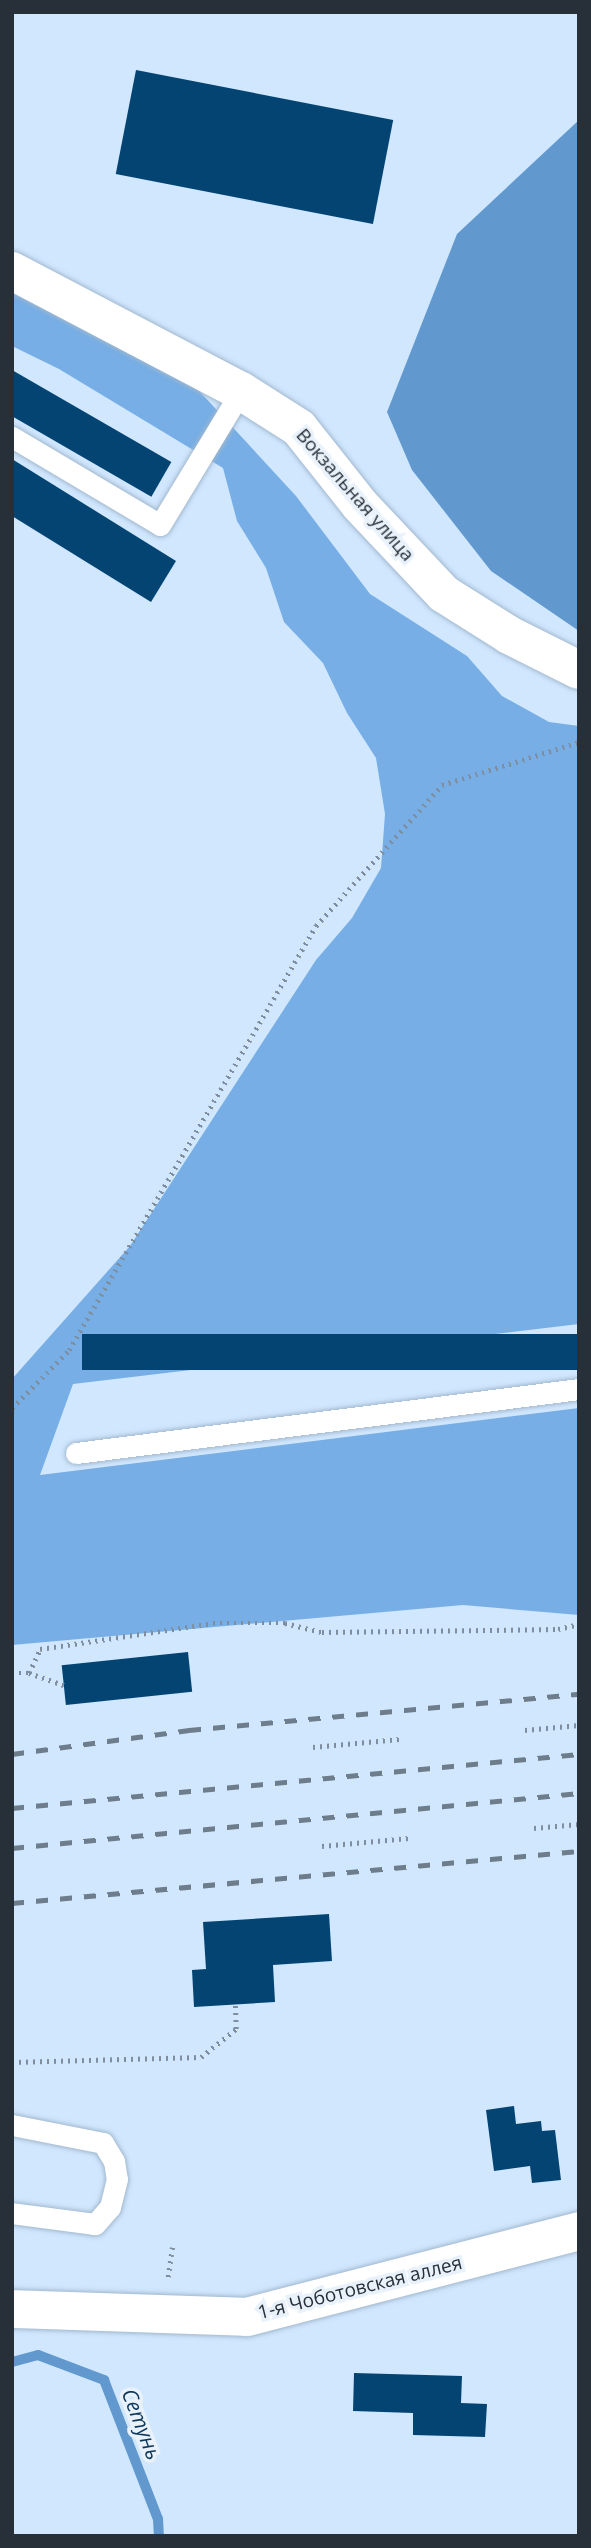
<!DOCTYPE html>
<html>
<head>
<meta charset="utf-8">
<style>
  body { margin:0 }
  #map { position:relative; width:591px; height:2548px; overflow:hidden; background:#d0e7fe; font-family:"Open Sans",sans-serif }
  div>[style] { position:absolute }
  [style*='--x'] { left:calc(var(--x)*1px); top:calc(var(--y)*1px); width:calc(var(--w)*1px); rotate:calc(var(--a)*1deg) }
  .forest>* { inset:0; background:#76aee5 }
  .water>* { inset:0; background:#6199ce }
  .stream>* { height:10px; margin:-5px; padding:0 5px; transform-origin:5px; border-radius:5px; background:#6199ce }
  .building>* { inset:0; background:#044473; transform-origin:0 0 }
  .path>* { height:4.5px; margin-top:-2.25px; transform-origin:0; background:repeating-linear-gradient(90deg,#7e8e9e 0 2px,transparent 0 7px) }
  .roads { filter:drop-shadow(0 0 2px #a2b8ce) drop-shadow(0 0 2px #a2b8ce) }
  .service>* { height:21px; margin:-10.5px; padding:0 10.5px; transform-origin:10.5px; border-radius:10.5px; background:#fff }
  .minor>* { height:38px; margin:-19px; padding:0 19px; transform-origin:19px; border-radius:19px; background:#fff }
  .rail>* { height:5px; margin-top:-2.5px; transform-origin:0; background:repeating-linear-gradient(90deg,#6e7d8b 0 12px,transparent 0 24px) }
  span { translate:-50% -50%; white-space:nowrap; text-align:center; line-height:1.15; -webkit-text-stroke:7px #e9f2fb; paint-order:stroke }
  .street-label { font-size:19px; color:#273038 }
  .water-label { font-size:21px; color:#0e385b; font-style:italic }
  .frame { position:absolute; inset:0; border:14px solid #273038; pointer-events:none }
</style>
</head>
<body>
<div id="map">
  <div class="forest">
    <div style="clip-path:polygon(12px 287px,190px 381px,296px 496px,370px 594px,467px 656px,502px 696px,549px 722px,579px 726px,579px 1324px,73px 1384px,40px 1475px,579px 1408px,579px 1615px,463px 1605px,12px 1645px,12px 1379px,130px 1246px,316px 960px,352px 918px,381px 868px,385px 814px,376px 758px,347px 713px,323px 663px,284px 622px,266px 568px,237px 521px,223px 468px,59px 369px,12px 346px)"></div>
  </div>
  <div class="water">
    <div style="clip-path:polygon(579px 120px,579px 631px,491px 571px,412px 470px,387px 412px,457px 234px)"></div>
  </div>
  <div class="stream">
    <div style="--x:12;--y:2362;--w:27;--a:-15"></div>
    <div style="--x:38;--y:2355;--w:71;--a:20.7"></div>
    <div style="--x:104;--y:2380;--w:149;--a:68.8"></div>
    <div style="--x:158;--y:2519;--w:17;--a:87"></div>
  </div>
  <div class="building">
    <div style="left:136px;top:70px;width:262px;height:106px;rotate:11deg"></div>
    <div style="left:12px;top:370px;width:184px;height:40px;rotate:30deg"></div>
    <div style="clip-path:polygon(12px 459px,176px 561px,151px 602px,12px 516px)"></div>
    <div style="left:579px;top:1334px;width:36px;height:497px;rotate:90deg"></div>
    <div style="left:188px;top:1652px;width:40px;height:127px;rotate:84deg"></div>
    <div style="clip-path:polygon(329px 1914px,332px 1961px,273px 1965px,275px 2002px,194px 2007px,192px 1970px,206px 1969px,203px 1922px)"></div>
    <div style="clip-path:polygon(514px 2106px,516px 2124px,541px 2121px,542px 2131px,555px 2130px,561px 2180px,532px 2183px,530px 2166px,494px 2171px,486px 2110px)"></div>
    <div style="clip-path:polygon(354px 2373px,462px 2376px,461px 2403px,487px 2404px,485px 2437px,413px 2435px,413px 2413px,353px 2411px)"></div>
  </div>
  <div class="path">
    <div style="--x:12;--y:1408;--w:81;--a:-45.5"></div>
    <div style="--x:69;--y:1350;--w:491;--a:-59.8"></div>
    <div style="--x:316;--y:926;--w:189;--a:-48.2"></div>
    <div style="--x:442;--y:785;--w:144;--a:-17.4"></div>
    <div style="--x:12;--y:1673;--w:17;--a:0"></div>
    <div style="--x:29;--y:1673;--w:37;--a:19"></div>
    <div style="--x:29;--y:1673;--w:26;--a:-65"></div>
    <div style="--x:40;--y:1649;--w:175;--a:-8.5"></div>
    <div style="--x:213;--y:1623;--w:72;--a:0"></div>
    <div style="--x:285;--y:1623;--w:38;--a:14"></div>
    <div style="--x:322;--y:1632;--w:236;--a:-0.7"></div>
    <div style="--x:558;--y:1629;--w:22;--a:-13"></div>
    <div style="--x:525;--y:1730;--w:54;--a:-5.3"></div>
    <div style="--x:313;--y:1747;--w:87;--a:-5.3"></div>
    <div style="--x:534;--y:1828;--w:45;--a:-5.1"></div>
    <div style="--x:322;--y:1846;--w:87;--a:-5.3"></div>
    <div style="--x:12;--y:2062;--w:189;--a:-1.5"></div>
    <div style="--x:201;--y:2057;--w:45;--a:-38.7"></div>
    <div style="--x:236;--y:2029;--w:24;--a:-92"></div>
    <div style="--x:168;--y:2277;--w:30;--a:-82"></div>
  </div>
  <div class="roads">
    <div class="service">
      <div style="--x:12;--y:437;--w:172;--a:30.7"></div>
      <div style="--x:160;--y:525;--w:157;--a:-58.8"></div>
      <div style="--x:76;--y:1453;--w:507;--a:-7.25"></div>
      <div style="--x:12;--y:2125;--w:93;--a:11.2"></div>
      <div style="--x:103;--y:2143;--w:21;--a:59"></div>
      <div style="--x:114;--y:2161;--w:18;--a:81"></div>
      <div style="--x:117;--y:2179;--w:29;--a:104"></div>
      <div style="--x:110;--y:2207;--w:23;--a:131"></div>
      <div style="--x:95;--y:2224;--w:84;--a:-172.5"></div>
    </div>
    <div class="minor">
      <div style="--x:12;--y:271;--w:259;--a:27.7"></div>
      <div style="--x:241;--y:391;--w:69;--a:32.5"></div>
      <div style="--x:299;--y:428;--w:98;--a:51.6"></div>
      <div style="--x:360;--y:505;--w:122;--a:46.7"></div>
      <div style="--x:444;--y:594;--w:77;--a:32.2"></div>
      <div style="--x:509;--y:635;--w:78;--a:26.6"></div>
      <div style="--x:12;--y:2309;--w:235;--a:1.9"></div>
      <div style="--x:247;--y:2317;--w:343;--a:-14.5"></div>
    </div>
  </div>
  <div class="rail">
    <div style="--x:12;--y:1754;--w:179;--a:-7.7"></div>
    <div style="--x:189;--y:1730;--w:392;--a:-5.3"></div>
    <div style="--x:12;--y:1808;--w:570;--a:-5.44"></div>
    <div style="--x:12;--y:1848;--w:570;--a:-5.54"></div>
    <div style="--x:12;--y:1903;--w:569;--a:-5.24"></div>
  </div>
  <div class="street-label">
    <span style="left:355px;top:495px;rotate:49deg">Вокзальная улица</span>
    <span style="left:360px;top:2288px;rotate:-14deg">1-я Чоботовская аллея</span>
  </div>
  <div class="water-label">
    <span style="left:142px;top:2424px;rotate:69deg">Сетунь</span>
  </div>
  <div class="frame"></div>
</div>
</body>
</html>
